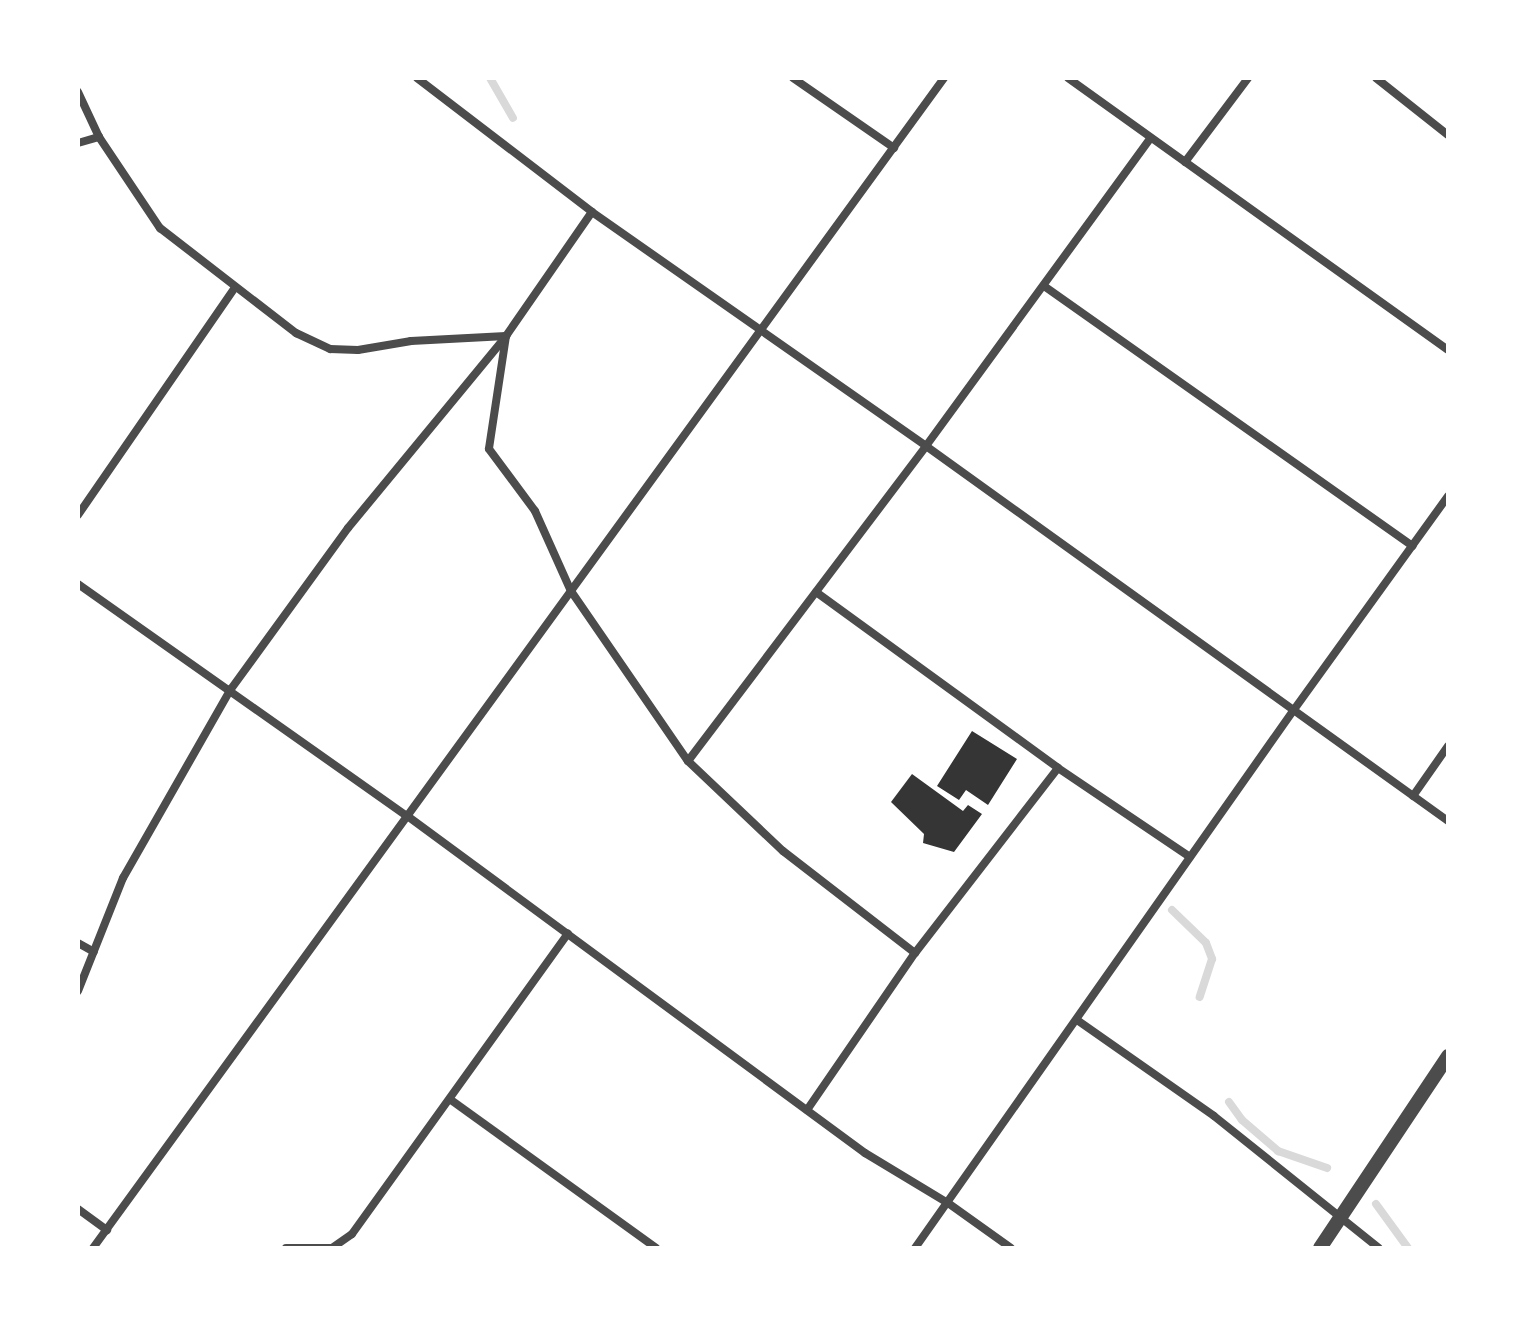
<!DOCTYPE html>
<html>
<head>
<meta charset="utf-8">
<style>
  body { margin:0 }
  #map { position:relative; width:1526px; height:1326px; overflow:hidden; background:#fff; font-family:"Varela Round",sans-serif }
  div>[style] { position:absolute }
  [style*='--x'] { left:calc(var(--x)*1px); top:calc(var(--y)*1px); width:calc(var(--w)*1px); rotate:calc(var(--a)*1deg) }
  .stream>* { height:8px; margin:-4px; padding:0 4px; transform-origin:4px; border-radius:4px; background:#d9d9d9 }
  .building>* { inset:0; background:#353535 }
  .minor>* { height:8px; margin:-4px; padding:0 4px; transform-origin:4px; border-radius:4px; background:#4c4c4c }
  .tertiary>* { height:14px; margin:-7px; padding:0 7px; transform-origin:7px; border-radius:7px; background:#4c4c4c }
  span { translate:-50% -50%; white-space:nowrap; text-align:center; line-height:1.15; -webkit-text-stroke:6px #fff; paint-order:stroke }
  .frame { position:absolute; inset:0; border:80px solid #fff; pointer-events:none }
</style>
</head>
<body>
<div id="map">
  <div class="stream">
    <div style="--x:490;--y:78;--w:46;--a:60.1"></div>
    <div style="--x:1172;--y:910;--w:47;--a:44.1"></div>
    <div style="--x:1206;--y:943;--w:17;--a:69"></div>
    <div style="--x:1212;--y:959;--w:40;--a:108"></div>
    <div style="--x:1229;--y:1102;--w:22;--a:54"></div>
    <div style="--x:1242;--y:1120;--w:48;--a:40.7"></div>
    <div style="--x:1278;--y:1151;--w:52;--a:19.1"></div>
    <div style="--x:1376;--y:1204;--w:54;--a:54"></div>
  </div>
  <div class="building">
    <div style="clip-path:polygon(972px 731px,1017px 759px,988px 805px,966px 790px,959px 800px,937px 786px)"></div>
    <div style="clip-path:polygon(912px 774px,963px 811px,968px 805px,982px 814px,954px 852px,923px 843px,924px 834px,891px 802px)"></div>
  </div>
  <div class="minor">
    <div style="--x:417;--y:78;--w:220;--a:37.4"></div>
    <div style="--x:592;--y:212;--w:408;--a:35"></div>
    <div style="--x:926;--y:446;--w:643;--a:35.69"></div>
    <div style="--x:793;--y:78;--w:123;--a:34.7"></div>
    <div style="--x:1068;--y:78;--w:467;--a:35.6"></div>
    <div style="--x:1376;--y:78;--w:92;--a:38.4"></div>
    <div style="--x:78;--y:92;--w:50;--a:65"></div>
    <div style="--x:99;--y:137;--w:110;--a:56.2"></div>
    <div style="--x:160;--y:228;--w:172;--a:37.7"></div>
    <div style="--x:296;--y:333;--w:38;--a:25"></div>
    <div style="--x:330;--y:349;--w:28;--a:2"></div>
    <div style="--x:358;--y:350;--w:54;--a:-9.6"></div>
    <div style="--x:411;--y:341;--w:95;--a:-3"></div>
    <div style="--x:506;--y:336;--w:151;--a:-55.3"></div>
    <div style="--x:78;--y:143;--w:22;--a:-16"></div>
    <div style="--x:1185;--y:162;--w:105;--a:-53.1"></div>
    <div style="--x:1044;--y:286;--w:451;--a:35.2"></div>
    <div style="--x:506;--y:336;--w:114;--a:98.6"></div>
    <div style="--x:489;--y:449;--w:77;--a:53.4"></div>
    <div style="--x:535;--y:511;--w:88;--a:65.8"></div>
    <div style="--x:571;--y:591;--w:206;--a:55.5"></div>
    <div style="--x:688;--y:761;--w:131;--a:43.5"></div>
    <div style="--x:783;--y:851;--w:167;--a:37.7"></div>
    <div style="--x:78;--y:515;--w:277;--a:-55.4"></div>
    <div style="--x:78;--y:584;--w:401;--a:35.2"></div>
    <div style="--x:406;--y:815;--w:570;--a:36.37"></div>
    <div style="--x:865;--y:1153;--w:97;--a:31.1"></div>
    <div style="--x:948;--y:1203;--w:77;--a:35.5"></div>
    <div style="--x:816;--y:592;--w:299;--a:36"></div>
    <div style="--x:1058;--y:768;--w:159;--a:34"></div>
    <div style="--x:688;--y:761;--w:395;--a:-52.9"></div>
    <div style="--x:926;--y:446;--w:381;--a:-53.9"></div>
    <div style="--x:1413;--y:796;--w:61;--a:-55"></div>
    <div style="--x:78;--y:943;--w:18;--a:29"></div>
    <div style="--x:78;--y:991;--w:122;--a:-68.3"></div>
    <div style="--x:123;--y:878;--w:218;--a:-60.3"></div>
    <div style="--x:231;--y:689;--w:199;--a:-54"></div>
    <div style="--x:348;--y:528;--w:249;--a:-50.5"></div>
    <div style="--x:1077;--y:1020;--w:167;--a:35"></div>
    <div style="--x:1214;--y:1116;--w:211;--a:38.7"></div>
    <div style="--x:451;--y:1100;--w:253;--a:35.8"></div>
    <div style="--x:807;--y:1110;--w:191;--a:-55.5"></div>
    <div style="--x:915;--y:953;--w:234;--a:-52.3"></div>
    <div style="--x:78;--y:1209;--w:36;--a:36"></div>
    <div style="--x:93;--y:1248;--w:1447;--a:-53.97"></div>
    <div style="--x:286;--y:1248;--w:44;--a:0"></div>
    <div style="--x:332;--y:1248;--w:24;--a:-35"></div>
    <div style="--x:352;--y:1234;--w:370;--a:-54.3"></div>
    <div style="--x:915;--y:1248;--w:657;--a:-54.86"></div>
    <div style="--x:1293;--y:711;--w:265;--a:-54.2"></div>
  </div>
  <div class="tertiary">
    <div style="--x:1320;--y:1248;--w:231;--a:-56.3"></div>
  </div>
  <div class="frame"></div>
</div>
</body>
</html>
